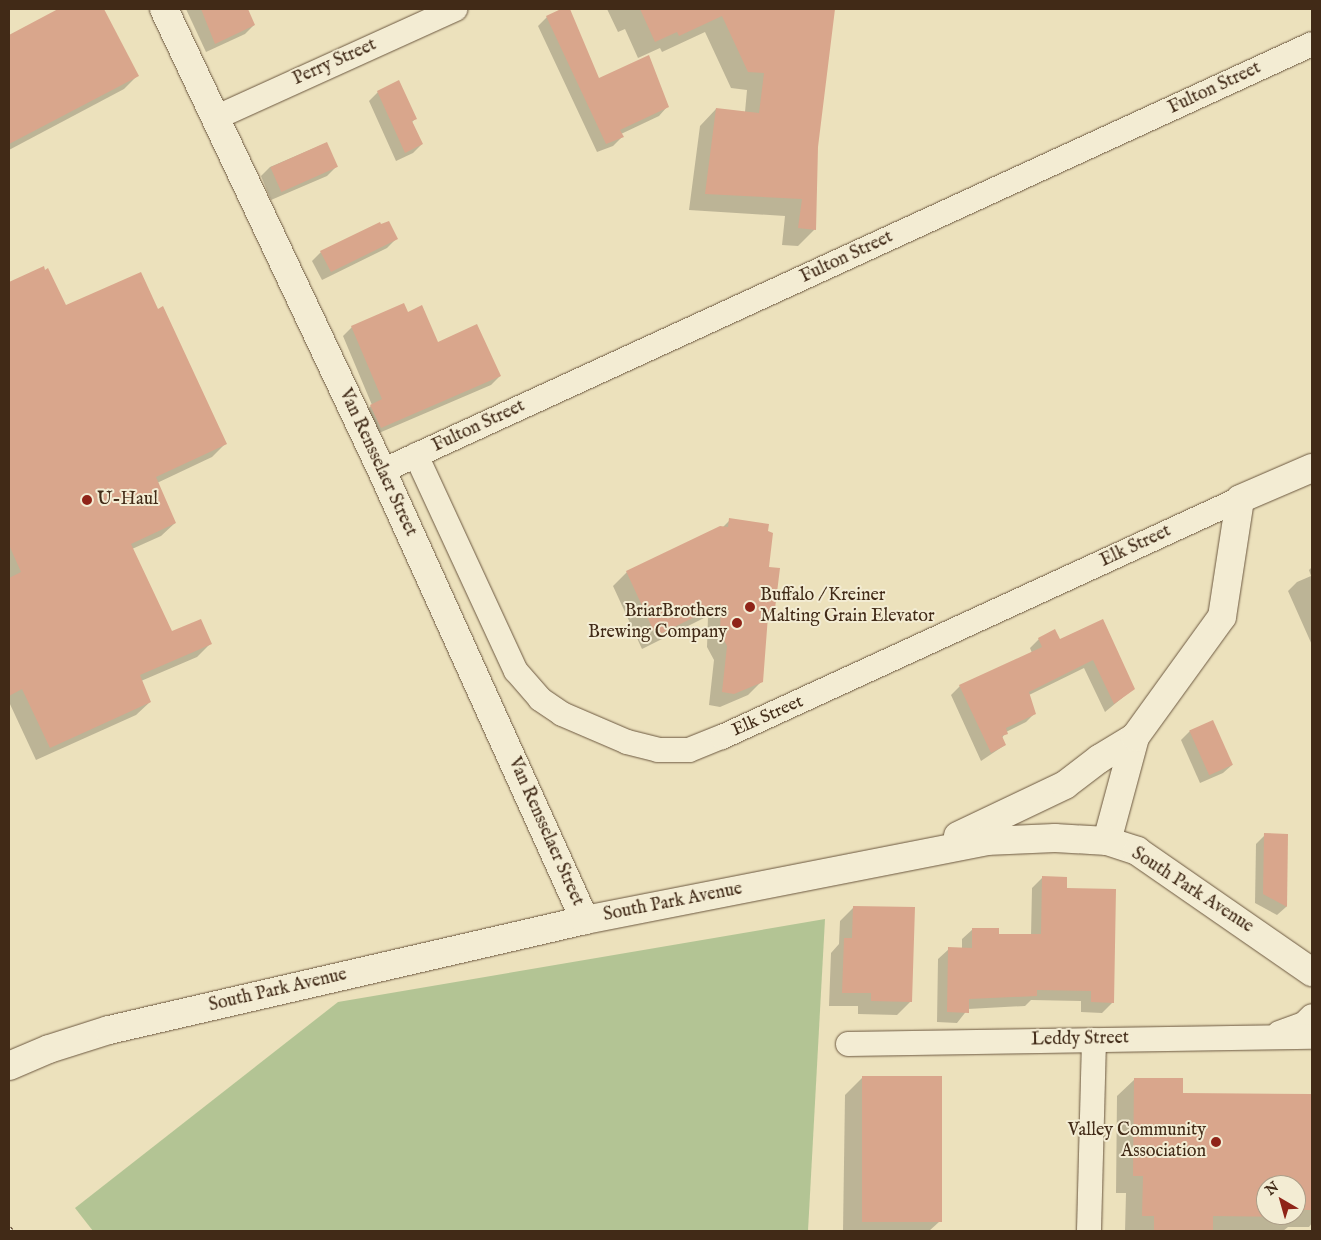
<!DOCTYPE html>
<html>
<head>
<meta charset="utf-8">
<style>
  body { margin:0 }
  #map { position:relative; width:1321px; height:1240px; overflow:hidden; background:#ece1bc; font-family:"IM FELL English",serif }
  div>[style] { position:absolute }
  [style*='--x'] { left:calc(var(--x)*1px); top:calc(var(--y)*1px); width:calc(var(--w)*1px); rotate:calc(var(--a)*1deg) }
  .green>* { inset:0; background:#b3c494 }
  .shadow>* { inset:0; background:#0003 }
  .building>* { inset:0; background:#d9a68c; transform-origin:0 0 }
  .roads { filter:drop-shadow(0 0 1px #6c5840) drop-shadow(0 0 1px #6c5840) }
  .street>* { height:24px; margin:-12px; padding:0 12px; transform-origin:12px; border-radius:12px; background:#f3ecd3 }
  .secondary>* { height:28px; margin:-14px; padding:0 14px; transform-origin:14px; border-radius:14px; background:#f3ecd3 }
  .rail>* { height:5.5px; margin-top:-2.75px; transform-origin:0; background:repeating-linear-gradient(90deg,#f3ecd3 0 11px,#412a17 0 22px); box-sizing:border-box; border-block:1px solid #412a17 }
  .dots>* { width:14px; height:14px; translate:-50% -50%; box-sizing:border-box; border:2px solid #f3ecd3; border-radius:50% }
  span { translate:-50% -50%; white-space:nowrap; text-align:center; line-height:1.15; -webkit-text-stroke:4px #f3ecd3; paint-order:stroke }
  .street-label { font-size:18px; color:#412a17 }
  .poi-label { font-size:18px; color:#412a17 }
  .left { translate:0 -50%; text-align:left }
  .right { translate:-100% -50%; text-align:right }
  .frame { position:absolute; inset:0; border:10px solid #412a17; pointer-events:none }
  .north { position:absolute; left:1256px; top:1175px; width:50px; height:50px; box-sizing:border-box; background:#f3ecd3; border:1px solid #ac9e88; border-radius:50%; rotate:322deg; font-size:14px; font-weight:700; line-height:20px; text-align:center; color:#412a17 }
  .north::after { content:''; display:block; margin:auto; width:18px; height:22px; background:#8f2418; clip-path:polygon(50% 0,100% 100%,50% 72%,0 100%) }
</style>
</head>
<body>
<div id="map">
  <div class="green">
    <div style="clip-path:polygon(825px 919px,808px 1231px,93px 1231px,75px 1208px,338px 1002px)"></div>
  </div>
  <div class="shadow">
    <div style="clip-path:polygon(61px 9px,102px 9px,137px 76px,124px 89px,9px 150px,9px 36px)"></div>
    <div style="clip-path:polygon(186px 9px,246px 9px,254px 25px,245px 34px,206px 52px)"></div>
    <div style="clip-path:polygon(564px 9px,568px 9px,599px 80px,649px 57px,667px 107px,659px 116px,621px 134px,622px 137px,613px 146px,597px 152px,538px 26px,547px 17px)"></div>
    <div style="clip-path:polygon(607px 9px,834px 9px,817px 147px,815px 229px,798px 246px,782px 245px,785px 216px,689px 210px,700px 126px,716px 109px,745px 112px,747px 90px,731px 88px,705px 32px,662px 52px,660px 48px,638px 58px,625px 29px,618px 32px)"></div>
    <div style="clip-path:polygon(378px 92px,415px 119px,412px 122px,422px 144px,413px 153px,396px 161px,369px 101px)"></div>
    <div style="clip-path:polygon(326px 143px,336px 167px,327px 176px,271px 200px,261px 176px,270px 167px)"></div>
    <div style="clip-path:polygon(380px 226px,396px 239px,387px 248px,322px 280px,312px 261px,321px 252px)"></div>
    <div style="clip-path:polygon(43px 268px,65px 307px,225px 444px,212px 457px,157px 483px,175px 523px,161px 536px,132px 549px,171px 633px,211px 643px,197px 657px,141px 681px,150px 702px,136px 715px,36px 760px,9px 702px,9px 283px)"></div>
    <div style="clip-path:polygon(352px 327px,438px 344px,500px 376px,491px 385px,372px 436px,362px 414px,372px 405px,343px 336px)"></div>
    <div style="clip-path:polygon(730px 520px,768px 568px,773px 616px,766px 623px,762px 681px,748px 695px,720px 707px,709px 705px,714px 660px,707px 647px,708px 616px,642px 649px,613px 586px,627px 572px,722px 528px)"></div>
    <div style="clip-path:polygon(1312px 567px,1312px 645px,1288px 591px,1297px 582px,1311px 576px,1309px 570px)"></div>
    <div style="clip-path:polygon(1103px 620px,1133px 689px,1105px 712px,1084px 668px,1029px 695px,1035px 713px,1026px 722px,1006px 732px,1002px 738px,1005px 745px,981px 761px,951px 695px,960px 686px,1032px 653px,1030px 648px,1039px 639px,1059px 640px)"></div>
    <div style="clip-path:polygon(1190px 731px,1232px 765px,1223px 773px,1200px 783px,1181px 740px)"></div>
    <div style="clip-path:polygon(1265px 835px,1287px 835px,1286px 907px,1277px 915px,1255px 903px,1256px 844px)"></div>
    <div style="clip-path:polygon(1043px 877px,1065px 889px,1113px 1002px,1102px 1013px,1081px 1012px,1081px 1001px,1031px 1000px,1025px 1006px,968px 1009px,957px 1023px,937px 1022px,938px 959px,949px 949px,962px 949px,962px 939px,973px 929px,997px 936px,1031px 936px,1032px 888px)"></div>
    <div style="clip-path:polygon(854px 907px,911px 1001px,897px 1015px,858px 1014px,858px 1006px,829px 1006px,831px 953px,839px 944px,840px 921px)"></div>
    <div style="clip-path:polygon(863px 1077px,939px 1222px,929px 1231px,843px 1231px,845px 1095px)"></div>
    <div style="clip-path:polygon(evenodd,1135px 1079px,1182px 1094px,1312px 1095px,1312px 1223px,1309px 1227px,1288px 1227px,1283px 1231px,1125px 1231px,1126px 1193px,1116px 1193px,1117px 1096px,1135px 1079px,1266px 1185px,1296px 1185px,1296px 1215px,1266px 1215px,1266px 1185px)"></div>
  </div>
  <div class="building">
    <div style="clip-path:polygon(58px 9px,104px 9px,139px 76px,9px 144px,9px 35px)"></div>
    <div style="clip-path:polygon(201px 9px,248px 9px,255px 25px,215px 44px)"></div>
    <div style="clip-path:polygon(561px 9px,570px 9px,599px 78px,649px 55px,669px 107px,620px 130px,624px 137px,606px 144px,546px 16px)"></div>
    <div style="clip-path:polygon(640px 9px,835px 9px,818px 147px,816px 230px,798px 228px,802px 199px,705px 194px,716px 108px,759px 113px,764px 73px,748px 72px,722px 16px,679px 36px,677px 32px,655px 42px)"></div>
    <div style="clip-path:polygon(399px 80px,417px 119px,412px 121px,423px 144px,405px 153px,377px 91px)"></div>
    <div style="left:327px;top:142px;width:27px;height:62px;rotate:66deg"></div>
    <div style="clip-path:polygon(389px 221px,398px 239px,331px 272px,320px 251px,380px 222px,381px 224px)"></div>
    <div style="clip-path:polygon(44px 266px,45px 270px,48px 268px,66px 305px,141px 272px,158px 309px,163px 306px,227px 444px,156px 477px,176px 523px,131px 544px,172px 631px,201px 619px,212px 644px,140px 675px,151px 702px,50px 748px,22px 689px,9px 696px,9px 578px,21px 572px,9px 545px,9px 282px)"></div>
    <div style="clip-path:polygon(404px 303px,408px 312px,422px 305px,438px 342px,477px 324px,501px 376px,381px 428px,370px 405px,382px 399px,351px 326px)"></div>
    <div style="clip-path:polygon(729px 518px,769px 524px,768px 531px,773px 533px,769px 567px,780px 568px,774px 617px,768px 616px,763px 682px,734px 694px,722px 692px,727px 646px,720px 633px,721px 604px,656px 636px,626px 571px,720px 526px,728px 527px)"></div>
    <div style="clip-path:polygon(1103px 619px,1135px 689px,1114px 704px,1093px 660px,1029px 692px,1036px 714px,1006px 728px,1008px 734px,1002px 736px,1006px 745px,991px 753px,959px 685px,1042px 647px,1038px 638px,1055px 629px,1060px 639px)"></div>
    <div style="left:1213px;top:720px;width:49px;height:26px;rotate:66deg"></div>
    <div style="clip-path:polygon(1264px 833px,1288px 834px,1287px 907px,1263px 894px)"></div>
    <div style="clip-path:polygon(1042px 876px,1067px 877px,1067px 888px,1116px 889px,1114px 1003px,1091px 1002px,1091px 991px,1037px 990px,1037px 996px,969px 999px,969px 1013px,947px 1012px,948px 947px,972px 948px,972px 928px,999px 928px,999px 934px,1041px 934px)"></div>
    <div style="clip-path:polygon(853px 906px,915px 907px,912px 1002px,871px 1001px,871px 993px,842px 993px,844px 938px,852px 938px)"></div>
    <div style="left:862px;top:1076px;width:80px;height:146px"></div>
    <div style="clip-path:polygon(evenodd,1134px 1078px,1183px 1078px,1183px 1093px,1312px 1094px,1312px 1210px,1298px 1210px,1298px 1217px,1213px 1216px,1213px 1231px,1154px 1231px,1154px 1216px,1142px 1216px,1143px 1176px,1133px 1176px,1134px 1078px,1266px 1185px,1296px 1185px,1296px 1215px,1266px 1215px,1266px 1185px)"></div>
  </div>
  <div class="roads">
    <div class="street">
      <div style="--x:215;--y:118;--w:264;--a:-24.4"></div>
      <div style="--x:416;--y:455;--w:238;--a:65.2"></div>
      <div style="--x:516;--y:671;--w:37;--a:49"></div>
      <div style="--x:540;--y:699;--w:27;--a:34"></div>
      <div style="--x:562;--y:714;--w:71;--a:23.3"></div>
      <div style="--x:627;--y:742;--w:32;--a:14"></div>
      <div style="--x:658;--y:750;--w:31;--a:0"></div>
      <div style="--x:689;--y:750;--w:35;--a:-22"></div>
      <div style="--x:722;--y:737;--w:570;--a:-24.68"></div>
      <div style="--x:382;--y:471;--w:1023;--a:-24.66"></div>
      <div style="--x:1279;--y:1033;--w:27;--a:-20"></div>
      <div style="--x:1304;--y:1024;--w:11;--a:-45"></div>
      <div style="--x:848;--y:1044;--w:464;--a:-0.9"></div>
      <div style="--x:1089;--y:1231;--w:191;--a:-88.5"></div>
    </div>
    <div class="secondary">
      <div style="--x:164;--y:9;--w:511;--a:64.74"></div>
      <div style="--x:382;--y:471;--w:493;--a:65.7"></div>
      <div style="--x:958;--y:836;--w:119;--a:-25.5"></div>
      <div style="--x:1065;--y:785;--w:43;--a:-37.4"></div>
      <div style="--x:1099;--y:759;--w:42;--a:-31.4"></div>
      <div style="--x:1107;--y:841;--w:108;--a:-74.9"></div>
      <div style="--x:1135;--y:737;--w:148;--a:-54.1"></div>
      <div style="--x:1222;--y:617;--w:119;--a:-81.3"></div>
      <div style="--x:1240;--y:499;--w:78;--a:-23.3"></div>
      <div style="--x:9;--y:1066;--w:43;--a:-23"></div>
      <div style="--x:49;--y:1049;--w:63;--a:-17.6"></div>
      <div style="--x:109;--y:1030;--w:489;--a:-13"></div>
      <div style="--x:585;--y:920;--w:409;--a:-11.1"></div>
      <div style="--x:986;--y:841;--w:69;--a:-2.5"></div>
      <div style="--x:1055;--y:838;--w:52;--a:3.3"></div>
      <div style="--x:1107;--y:841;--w:32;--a:18"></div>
      <div style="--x:1137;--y:851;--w:213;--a:34.7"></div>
    </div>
  </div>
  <div class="rail">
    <div style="--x:9;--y:1229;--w:3;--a:45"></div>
  </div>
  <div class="dots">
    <div style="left:87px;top:500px;background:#8f2418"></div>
    <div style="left:750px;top:607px;background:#8f2418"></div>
    <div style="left:737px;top:623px;background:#8f2418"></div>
    <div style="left:1216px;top:1142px;background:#8f2418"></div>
  </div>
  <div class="street-label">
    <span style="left:335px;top:63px;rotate:-24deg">Perry Street</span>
    <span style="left:1215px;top:89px;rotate:-25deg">Fulton Street</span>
    <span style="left:847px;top:258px;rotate:-25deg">Fulton Street</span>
    <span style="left:479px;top:427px;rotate:-25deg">Fulton Street</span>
    <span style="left:377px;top:463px;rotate:65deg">Van Rensselaer Street</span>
    <span style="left:1136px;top:547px;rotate:-25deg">Elk Street</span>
    <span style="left:768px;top:717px;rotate:-24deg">Elk Street</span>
    <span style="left:545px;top:832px;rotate:66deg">Van Rensselaer Street</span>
    <span style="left:1192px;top:891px;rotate:33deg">South Park Avenue</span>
    <span style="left:673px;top:903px;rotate:-11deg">South Park Avenue</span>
    <span style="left:278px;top:991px;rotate:-13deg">South Park Avenue</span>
    <span style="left:1080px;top:1040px;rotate:-1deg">Leddy Street</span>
  </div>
  <div class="poi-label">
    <span class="left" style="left:97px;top:500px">U-Haul</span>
    <span class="left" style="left:760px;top:607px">Buffalo / Kreiner<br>Malting Grain Elevator</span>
    <span class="right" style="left:727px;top:623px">BriarBrothers<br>Brewing Company</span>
    <span class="right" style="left:1206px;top:1142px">Valley Community<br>Association</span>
  </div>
  <div class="frame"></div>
  <div class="north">N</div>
</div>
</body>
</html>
